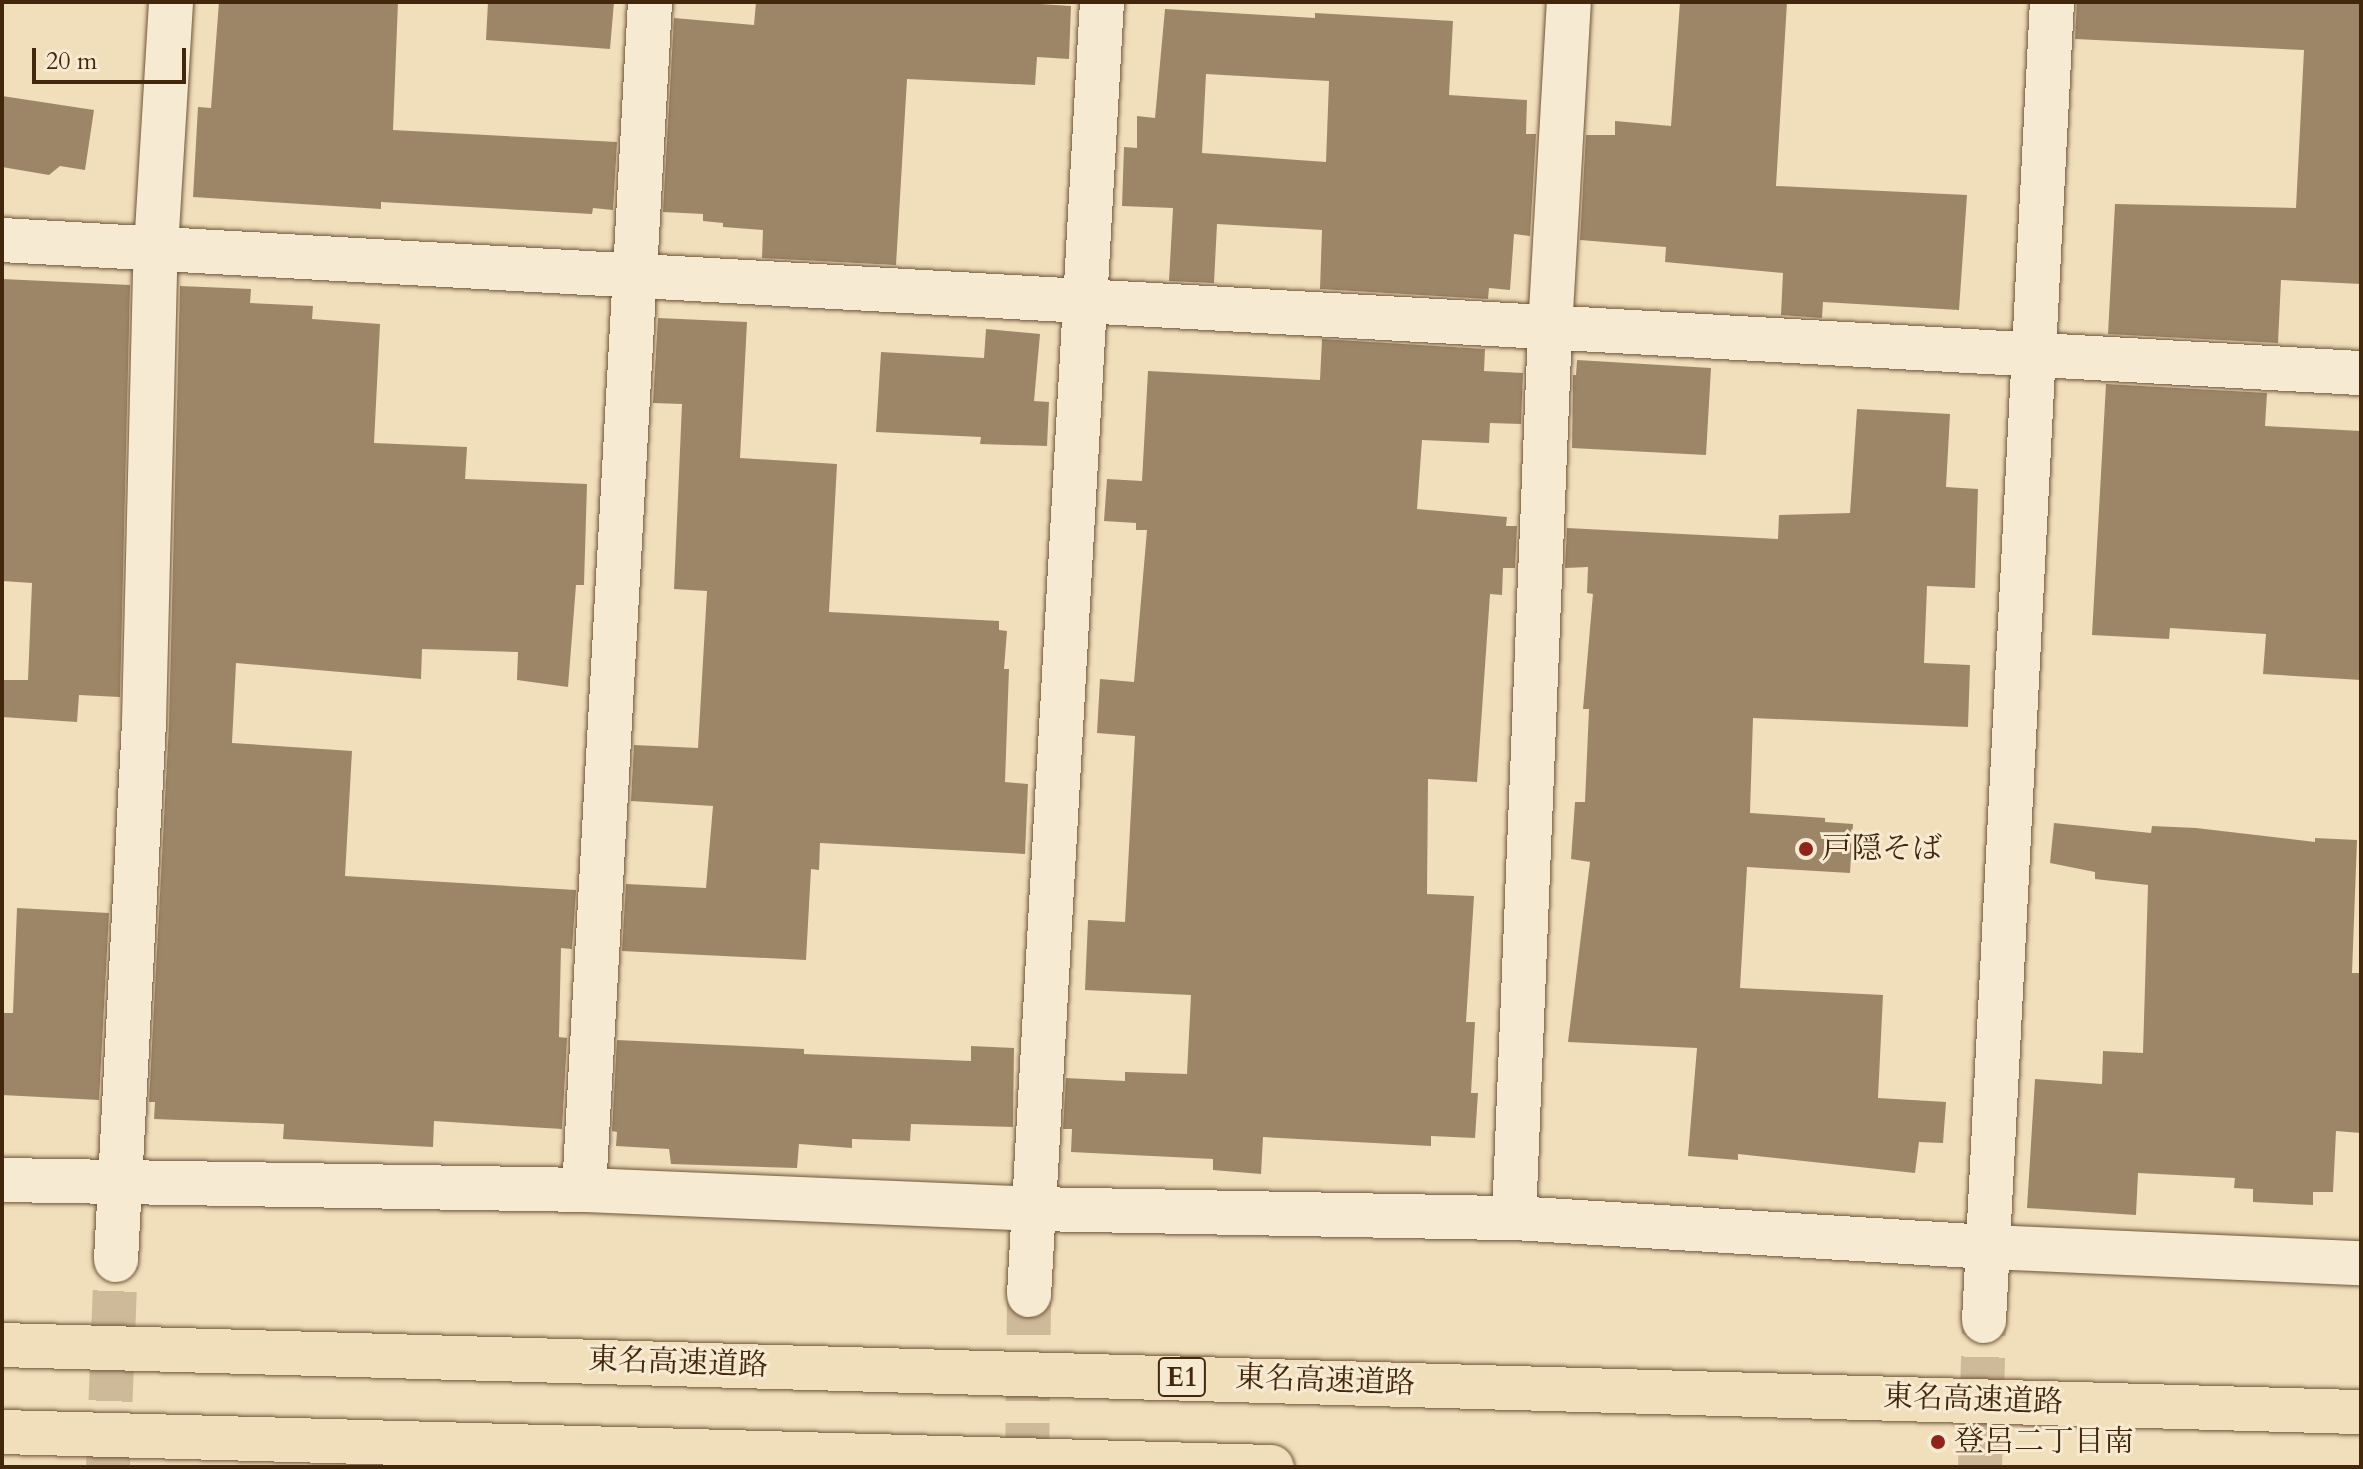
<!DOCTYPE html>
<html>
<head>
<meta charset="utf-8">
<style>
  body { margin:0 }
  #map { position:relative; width:2363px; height:1469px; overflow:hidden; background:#f1debb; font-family:Cardo,"Noto Serif JP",serif }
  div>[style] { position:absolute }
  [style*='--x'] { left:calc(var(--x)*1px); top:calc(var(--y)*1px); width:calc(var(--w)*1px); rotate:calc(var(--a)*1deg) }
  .building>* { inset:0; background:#9d8667 }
  .minor-tunnel>* { height:44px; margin-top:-22px; transform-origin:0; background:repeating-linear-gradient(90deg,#ceb998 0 44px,transparent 0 66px) }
  .tertiary-tunnel>* { height:44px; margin-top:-22px; transform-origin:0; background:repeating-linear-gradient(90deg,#ceb998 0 44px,transparent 0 66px) }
  .roads { filter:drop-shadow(0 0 2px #6e5538) drop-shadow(0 0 2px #6e5538) }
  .minor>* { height:44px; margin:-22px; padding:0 22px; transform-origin:22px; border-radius:22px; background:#f6ead3 }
  .tertiary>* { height:44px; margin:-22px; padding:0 22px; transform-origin:22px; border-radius:22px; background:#f6ead3 }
  .motorway>* { height:44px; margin:-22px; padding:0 22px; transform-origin:22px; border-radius:22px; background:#f1debb }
  .dots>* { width:22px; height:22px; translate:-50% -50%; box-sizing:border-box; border:4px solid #f6ead3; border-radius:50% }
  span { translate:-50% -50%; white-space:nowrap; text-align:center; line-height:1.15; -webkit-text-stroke:6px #f6ead3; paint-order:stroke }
  .shield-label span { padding:2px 6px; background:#f6ead3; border:2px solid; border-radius:6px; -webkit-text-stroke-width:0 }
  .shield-label { font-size:28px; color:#43270d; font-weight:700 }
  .poi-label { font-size:30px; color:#43270d }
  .left { translate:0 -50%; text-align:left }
  .street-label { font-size:30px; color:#43270d }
  .frame { position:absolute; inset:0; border:4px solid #43270d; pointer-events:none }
  .scale { position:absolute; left:32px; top:48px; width:154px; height:36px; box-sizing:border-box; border:4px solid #43270d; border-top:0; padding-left:10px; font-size:24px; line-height:28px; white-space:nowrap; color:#43270d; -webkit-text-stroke:6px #f6ead3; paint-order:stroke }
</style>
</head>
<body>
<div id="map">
  <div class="building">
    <div style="clip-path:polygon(219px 2px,398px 2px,393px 130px,617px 142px,613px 210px,593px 208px,592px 214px,381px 202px,381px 209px,193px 197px,198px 107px,211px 108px)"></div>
    <div style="clip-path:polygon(488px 2px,614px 2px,610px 49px,486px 40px)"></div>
    <div style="clip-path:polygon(756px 2px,1010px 2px,1071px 6px,1069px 59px,1037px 57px,1035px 85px,907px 79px,896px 265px,762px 258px,763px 230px,723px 227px,723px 223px,703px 221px,703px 214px,663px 212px,674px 18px,754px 25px)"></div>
    <div style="clip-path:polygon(1680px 2px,1787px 2px,1776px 186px,1967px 195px,1959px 310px,1823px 302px,1822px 318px,1781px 315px,1783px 273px,1665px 262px,1666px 247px,1580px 240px,1586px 135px,1615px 135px,1615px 121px,1671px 126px)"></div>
    <div style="clip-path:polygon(2077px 2px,2361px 2px,2361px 284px,2281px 280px,2278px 343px,2108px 334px,2115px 204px,2296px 208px,2304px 50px,2075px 39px)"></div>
    <div style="clip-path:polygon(evenodd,1165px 9px,1315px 18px,1315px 13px,1453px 21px,1449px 95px,1527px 100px,1526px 134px,1536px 134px,1530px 236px,1514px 234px,1510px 290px,1489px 288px,1488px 299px,1320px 289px,1322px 230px,1217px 224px,1214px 283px,1169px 281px,1173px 208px,1122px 206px,1124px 147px,1137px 148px,1137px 116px,1155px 118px,1165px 9px,1206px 74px,1329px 81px,1326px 162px,1202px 153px,1206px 74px)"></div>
    <div style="clip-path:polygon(2px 96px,94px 110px,85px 170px,60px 166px,49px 175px,2px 167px)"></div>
    <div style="clip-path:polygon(2px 279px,130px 285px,120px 697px,79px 695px,77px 722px,2px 717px,2px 680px,28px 680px,32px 583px,2px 581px)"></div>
    <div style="clip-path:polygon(180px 286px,251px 289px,250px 303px,313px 306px,312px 319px,380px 324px,374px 443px,467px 447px,465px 479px,587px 484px,584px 585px,576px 585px,568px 687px,517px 680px,518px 652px,422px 649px,421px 679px,236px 663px,232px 743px,352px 751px,345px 876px,576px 890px,572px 949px,561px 948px,559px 1037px,567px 1038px,562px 1129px,434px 1121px,433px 1147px,283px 1139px,284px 1124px,154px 1119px,155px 1102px,149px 1102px,169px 724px)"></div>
    <div style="clip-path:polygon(658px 318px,747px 322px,740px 458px,837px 464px,829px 612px,999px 621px,999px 630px,1007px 631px,1004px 669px,1009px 669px,1005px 782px,1028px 784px,1025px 854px,820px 843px,819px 870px,811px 869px,806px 960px,622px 951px,626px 884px,706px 888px,713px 806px,631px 801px,634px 745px,698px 748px,707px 591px,674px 589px,682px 404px,653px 403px)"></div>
    <div style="clip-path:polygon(986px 329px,1040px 334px,1034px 401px,1049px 402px,1047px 446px,980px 444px,981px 437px,876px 432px,881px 352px,984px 358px)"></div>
    <div style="clip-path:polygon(1322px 339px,1485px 349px,1484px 371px,1523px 373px,1521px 424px,1490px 423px,1489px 443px,1422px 440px,1417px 509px,1507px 517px,1506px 526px,1517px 526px,1515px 568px,1503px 568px,1502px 595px,1490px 594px,1477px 782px,1428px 779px,1427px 894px,1474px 896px,1466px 1022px,1475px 1022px,1471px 1093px,1478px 1093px,1475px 1138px,1431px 1136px,1431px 1146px,1263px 1137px,1261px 1174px,1213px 1170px,1213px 1159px,1071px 1152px,1072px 1129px,1063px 1129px,1066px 1078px,1125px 1081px,1125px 1072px,1187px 1074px,1191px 995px,1085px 990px,1088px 920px,1125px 922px,1135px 736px,1097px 733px,1100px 679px,1134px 682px,1147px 530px,1136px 530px,1136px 523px,1104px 521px,1107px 479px,1142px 481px,1148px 371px,1320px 380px)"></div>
    <div style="clip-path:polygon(1577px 360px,1711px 368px,1706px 455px,1572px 448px,1573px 375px,1576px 375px)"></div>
    <div style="clip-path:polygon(2106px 384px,2267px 393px,2265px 426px,2361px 431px,2361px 680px,2263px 674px,2266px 634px,2170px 628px,2169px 639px,2092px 635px)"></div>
    <div style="clip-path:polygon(1857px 409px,1950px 414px,1946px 487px,1978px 489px,1975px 588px,1927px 586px,1924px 663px,1970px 665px,1968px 727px,1753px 718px,1750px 813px,1825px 818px,1825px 822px,1853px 824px,1850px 873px,1747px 867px,1740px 988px,1883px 995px,1878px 1098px,1946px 1102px,1943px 1143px,1919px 1142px,1915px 1173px,1738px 1154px,1738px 1160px,1688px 1156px,1697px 1048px,1568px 1042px,1590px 862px,1571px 859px,1575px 802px,1585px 802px,1589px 709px,1583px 709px,1593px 594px,1587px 593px,1588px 567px,1565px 568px,1567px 528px,1778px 539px,1779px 515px,1850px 513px)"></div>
    <div style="clip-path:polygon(2054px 823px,2151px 833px,2152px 826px,2196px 828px,2315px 842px,2315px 838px,2357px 840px,2352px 973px,2361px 973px,2361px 1133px,2336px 1131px,2333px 1192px,2313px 1192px,2313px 1205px,2253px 1202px,2253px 1189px,2234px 1188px,2235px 1178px,2138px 1173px,2136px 1215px,2027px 1208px,2035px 1079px,2102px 1084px,2103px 1051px,2143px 1053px,2148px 885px,2095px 879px,2095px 872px,2050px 863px)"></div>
    <div style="clip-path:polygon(17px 908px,109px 913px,99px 1100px,2px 1095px,2px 1013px,13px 1013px)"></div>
    <div style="clip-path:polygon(617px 1040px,804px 1049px,804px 1054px,971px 1061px,971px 1046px,1014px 1048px,1013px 1127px,911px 1124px,910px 1141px,852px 1139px,852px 1148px,799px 1144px,797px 1168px,671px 1164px,669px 1149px,616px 1146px,617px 1132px,612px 1131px)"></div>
  </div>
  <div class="minor-tunnel">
    <div style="--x:108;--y:1467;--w:207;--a:-87.8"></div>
    <div style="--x:1027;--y:1467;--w:172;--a:-89.3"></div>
  </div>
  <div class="tertiary-tunnel">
    <div style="--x:1980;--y:1467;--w:146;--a:-88.4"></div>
  </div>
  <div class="roads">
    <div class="minor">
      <div style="--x:2;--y:240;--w:2363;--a:3.23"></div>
      <div style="--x:2;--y:1180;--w:582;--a:0.98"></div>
      <div style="--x:584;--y:1190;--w:450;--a:2.4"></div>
      <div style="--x:1034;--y:1209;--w:480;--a:1.1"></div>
      <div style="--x:1514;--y:1218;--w:476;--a:3.5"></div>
      <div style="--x:1989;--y:1247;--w:372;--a:2.5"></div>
      <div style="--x:584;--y:1190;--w:1190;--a:-86.82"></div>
      <div style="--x:1514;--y:1218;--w:890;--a:-87.68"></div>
      <div style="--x:1550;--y:329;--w:328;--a:-86.7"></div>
      <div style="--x:116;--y:1260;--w:538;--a:-87.02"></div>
      <div style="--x:144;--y:723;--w:475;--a:-88.6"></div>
      <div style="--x:156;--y:248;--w:246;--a:-86.5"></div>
      <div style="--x:1029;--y:1295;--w:1295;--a:-86.77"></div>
    </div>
    <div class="tertiary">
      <div style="--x:1984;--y:1321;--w:1321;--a:-87.05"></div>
    </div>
    <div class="motorway">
      <div style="--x:2;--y:1345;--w:2360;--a:1.63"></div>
      <div style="--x:2;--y:1432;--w:1270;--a:1.58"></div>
    </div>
  </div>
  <div class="dots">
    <div style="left:1806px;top:849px;background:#8f2418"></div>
    <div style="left:1938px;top:1442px;background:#8f2418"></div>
  </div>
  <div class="shield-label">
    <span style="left:1182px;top:1377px">E1</span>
  </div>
  <div class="poi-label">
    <span class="left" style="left:1822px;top:849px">戸隠そば</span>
    <span class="left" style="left:1954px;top:1442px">登呂二丁目南</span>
  </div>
  <div class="street-label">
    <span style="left:678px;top:1363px;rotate:2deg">東名高速道路</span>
    <span style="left:1325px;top:1381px;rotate:2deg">東名高速道路</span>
    <span style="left:1973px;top:1400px;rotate:2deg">東名高速道路</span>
  </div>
  <div class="frame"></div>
  <div class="scale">20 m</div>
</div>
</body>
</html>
